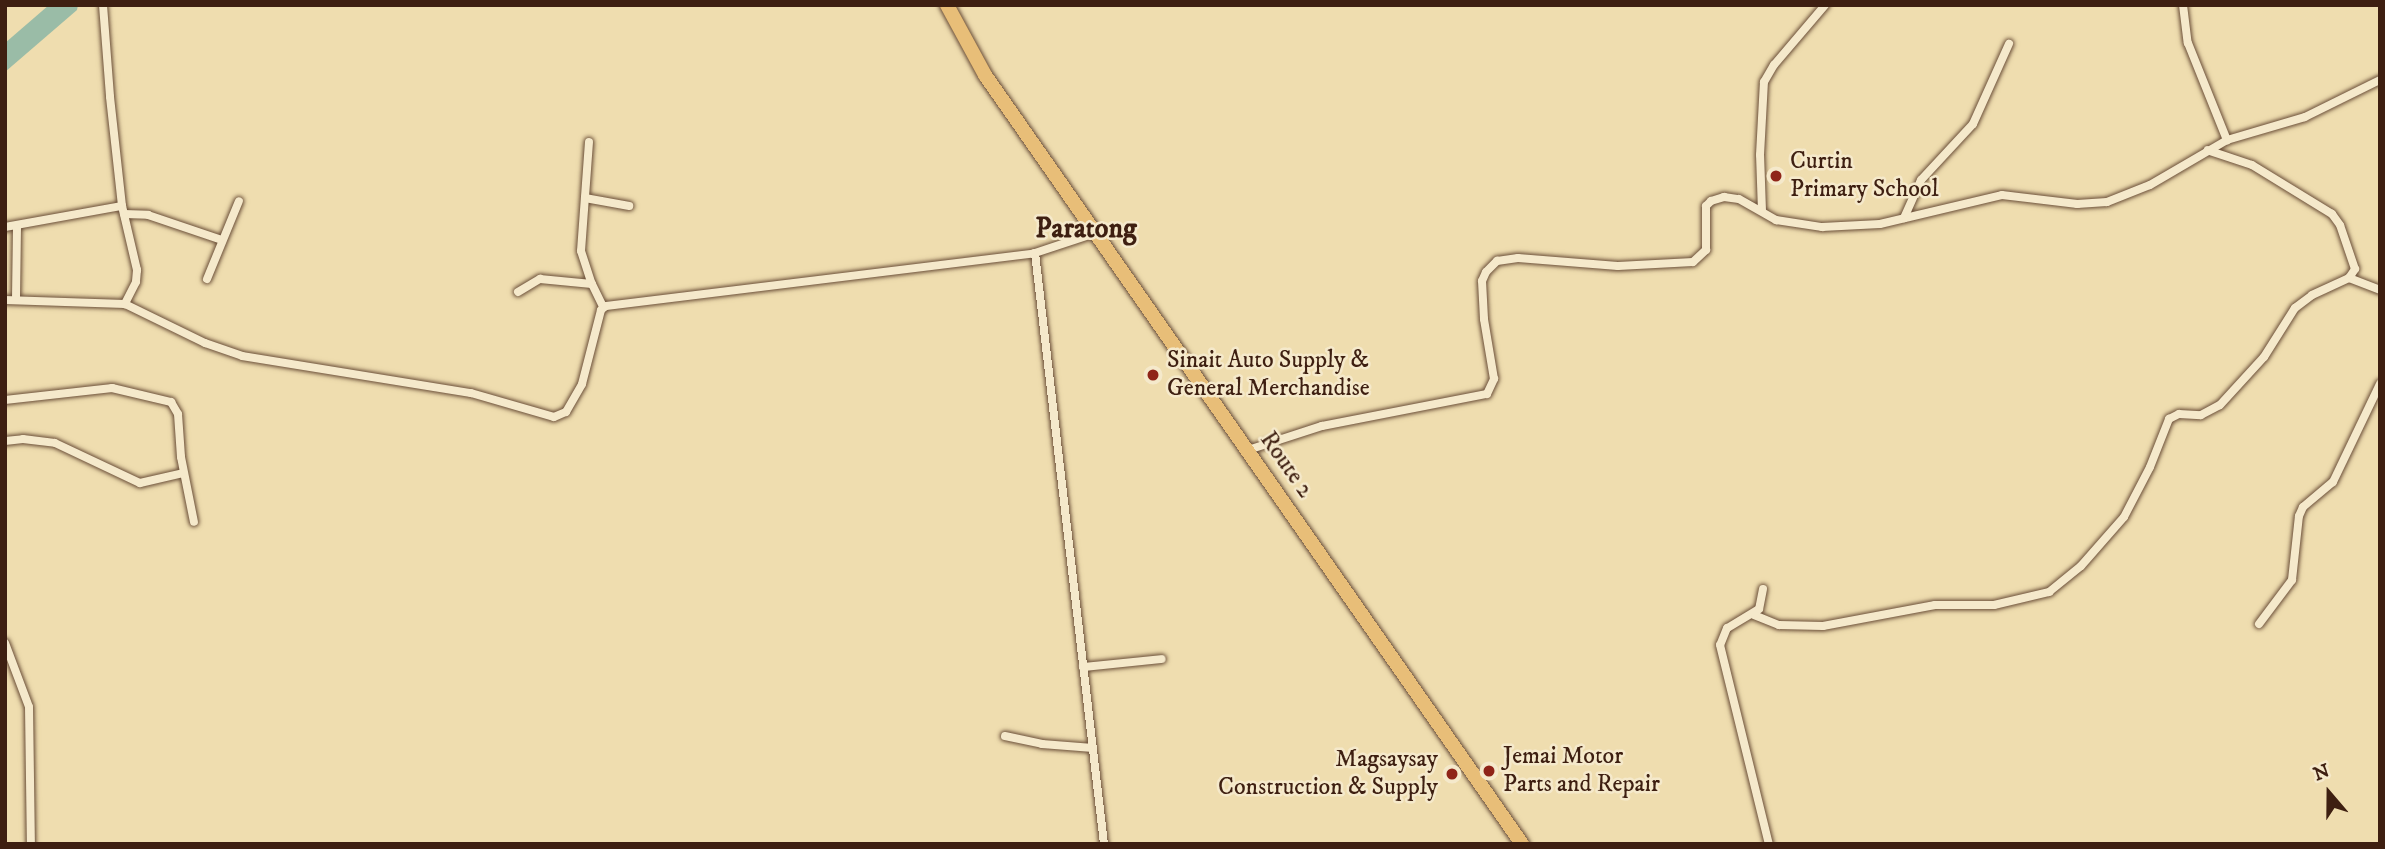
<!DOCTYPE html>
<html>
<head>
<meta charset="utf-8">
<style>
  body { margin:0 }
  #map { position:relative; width:2385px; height:849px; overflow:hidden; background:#efddaf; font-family:"IM FELL DW Pica",serif }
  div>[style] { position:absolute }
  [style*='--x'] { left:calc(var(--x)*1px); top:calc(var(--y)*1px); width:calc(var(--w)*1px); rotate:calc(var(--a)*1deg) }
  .water>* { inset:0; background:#9abca7 }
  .roads { filter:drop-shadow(0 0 2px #6a4e38) drop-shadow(0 0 2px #6a4e38) }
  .minor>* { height:8px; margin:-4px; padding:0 4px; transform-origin:4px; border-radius:4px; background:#f5e9cb }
  .trunk>* { height:14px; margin:-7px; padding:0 7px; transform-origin:7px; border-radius:7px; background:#e8be78 }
  .dots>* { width:19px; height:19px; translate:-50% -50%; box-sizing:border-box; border:4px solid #f5e9cb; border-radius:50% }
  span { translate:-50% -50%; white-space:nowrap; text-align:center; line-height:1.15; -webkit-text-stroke:5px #f5e9cb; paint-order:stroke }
  .poi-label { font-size:24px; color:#3e1f11 }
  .left { translate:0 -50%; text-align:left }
  .right { translate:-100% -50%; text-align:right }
  .street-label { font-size:24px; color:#3e1f11 }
  .quarter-label { font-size:28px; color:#3e1f11; font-weight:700 }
  .frame { position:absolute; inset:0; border:7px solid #3e1f11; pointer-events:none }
  .north { position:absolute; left:2294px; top:758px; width:70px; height:70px; -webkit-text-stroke:5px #f5e9cb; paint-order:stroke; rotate:340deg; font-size:19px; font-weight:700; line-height:28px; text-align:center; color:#3e1f11 }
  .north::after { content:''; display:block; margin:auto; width:24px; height:32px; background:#3e1f11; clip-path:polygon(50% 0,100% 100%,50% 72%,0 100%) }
</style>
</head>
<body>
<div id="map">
  <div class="water">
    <div style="clip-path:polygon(49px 5px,78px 5px,77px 10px,5px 72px,5px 43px)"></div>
  </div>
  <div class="roads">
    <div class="minor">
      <div style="--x:103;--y:5;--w:92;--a:85.6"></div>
      <div style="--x:110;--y:97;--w:110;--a:83.7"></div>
      <div style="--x:122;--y:206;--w:66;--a:76.8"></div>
      <div style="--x:137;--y:270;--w:12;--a:95"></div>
      <div style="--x:136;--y:282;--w:25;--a:117"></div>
      <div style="--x:2183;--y:5;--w:38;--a:83"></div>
      <div style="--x:2188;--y:43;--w:105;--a:68.1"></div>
      <div style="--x:589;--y:142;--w:109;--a:94.2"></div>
      <div style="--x:581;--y:251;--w:35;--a:72"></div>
      <div style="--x:585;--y:198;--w:45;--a:10.3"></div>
      <div style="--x:1762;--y:211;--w:56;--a:-92"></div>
      <div style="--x:1760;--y:155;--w:73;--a:-86.9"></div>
      <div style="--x:1764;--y:82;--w:20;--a:-60"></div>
      <div style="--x:1774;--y:65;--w:79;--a:-49.6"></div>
      <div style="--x:124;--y:214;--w:24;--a:2"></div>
      <div style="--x:148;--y:215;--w:78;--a:18.7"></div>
      <div style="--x:1904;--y:218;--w:42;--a:-65.9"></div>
      <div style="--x:1921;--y:180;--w:76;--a:-47.1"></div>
      <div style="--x:1973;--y:124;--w:88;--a:-65.8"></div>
      <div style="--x:5;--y:227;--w:119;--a:-10.2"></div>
      <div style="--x:1035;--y:253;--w:595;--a:83.34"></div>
      <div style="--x:2349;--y:278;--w:33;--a:21"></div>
      <div style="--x:207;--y:279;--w:84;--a:-67.7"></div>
      <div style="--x:518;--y:292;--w:26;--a:-31"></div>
      <div style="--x:540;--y:279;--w:52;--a:5.5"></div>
      <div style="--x:592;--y:284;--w:25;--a:64"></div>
      <div style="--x:16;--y:299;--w:73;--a:-89.2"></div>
      <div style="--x:5;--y:300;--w:120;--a:1.9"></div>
      <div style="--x:125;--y:304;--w:89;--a:26"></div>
      <div style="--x:205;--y:343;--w:39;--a:19"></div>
      <div style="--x:242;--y:356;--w:232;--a:9.2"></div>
      <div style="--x:471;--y:393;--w:86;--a:16.1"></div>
      <div style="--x:554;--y:417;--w:13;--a:-23"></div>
      <div style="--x:566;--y:412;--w:32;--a:-60"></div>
      <div style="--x:582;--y:384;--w:76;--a:-75.6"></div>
      <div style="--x:601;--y:310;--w:6;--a:-39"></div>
      <div style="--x:606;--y:306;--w:432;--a:-7"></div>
      <div style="--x:1035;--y:253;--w:63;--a:-18.4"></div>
      <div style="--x:5;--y:400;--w:108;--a:-6.4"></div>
      <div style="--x:112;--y:388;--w:61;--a:13.3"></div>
      <div style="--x:171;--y:402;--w:14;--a:60"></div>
      <div style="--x:178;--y:414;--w:43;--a:86"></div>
      <div style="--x:181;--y:457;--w:66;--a:78.7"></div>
      <div style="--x:5;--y:441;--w:18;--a:-6"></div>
      <div style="--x:23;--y:439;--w:32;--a:7"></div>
      <div style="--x:55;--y:443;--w:94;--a:25.2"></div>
      <div style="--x:140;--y:483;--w:44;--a:-13.1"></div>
      <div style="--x:1248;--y:450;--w:78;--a:-18"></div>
      <div style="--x:1322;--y:426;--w:168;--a:-11"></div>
      <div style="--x:1487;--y:394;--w:17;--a:-65"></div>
      <div style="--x:1494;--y:379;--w:61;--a:-99.5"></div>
      <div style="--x:1484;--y:319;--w:38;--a:-93"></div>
      <div style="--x:1482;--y:281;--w:10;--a:-66"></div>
      <div style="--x:1486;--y:272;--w:16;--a:-45"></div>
      <div style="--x:1497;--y:261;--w:21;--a:-8"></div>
      <div style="--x:1518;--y:258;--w:100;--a:4.6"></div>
      <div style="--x:1618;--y:266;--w:75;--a:-3.1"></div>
      <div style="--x:1693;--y:262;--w:18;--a:-43"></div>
      <div style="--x:1706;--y:250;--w:44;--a:-90"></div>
      <div style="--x:1706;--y:206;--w:7;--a:-45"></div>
      <div style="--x:1711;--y:201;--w:14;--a:-17"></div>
      <div style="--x:1724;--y:197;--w:15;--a:8"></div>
      <div style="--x:1739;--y:199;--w:43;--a:29.6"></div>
      <div style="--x:1776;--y:220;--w:47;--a:8.7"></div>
      <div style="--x:1822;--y:227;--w:58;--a:-3"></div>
      <div style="--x:1880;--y:224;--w:125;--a:-13.4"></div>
      <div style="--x:2002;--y:195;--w:76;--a:6.8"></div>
      <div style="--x:2077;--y:204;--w:30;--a:-4"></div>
      <div style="--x:2107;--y:202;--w:46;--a:-21.6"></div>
      <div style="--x:2150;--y:185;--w:89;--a:-30.3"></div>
      <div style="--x:2227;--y:140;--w:81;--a:-16.4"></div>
      <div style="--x:2305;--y:117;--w:84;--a:-26.3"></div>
      <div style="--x:1763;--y:589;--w:20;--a:101"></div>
      <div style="--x:1759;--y:609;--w:37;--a:149"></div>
      <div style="--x:1727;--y:628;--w:18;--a:112"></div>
      <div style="--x:1720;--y:645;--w:205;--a:76.2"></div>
      <div style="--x:1754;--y:615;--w:27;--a:22"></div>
      <div style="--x:1779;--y:625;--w:44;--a:1.3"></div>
      <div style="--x:1823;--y:626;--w:114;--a:-10.6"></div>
      <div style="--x:1935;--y:605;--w:59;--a:0"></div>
      <div style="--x:1994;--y:605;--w:57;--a:-13.3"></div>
      <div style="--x:2049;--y:592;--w:41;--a:-39.1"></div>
      <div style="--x:2081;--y:566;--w:65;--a:-48.7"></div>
      <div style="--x:2124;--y:517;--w:56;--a:-62.5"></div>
      <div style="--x:2150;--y:467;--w:52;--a:-68.4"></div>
      <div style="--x:2169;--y:419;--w:11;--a:-27"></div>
      <div style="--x:2179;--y:414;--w:22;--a:3"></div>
      <div style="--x:2201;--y:415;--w:21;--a:-28"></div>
      <div style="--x:2220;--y:405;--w:65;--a:-47.5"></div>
      <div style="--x:2264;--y:357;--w:58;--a:-57.7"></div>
      <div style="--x:2295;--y:308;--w:21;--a:-37"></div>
      <div style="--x:2312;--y:295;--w:41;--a:-24.7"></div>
      <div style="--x:2349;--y:278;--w:11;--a:-56"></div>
      <div style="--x:2355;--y:269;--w:46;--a:-108.8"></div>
      <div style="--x:2340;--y:225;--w:14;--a:-126"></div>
      <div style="--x:2332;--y:214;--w:94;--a:-148.5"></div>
      <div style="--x:2252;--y:165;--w:47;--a:-161.6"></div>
      <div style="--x:2259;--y:624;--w:55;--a:-53.1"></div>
      <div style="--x:2292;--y:580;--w:64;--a:-83.8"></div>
      <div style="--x:2299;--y:516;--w:10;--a:-66"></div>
      <div style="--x:2303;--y:507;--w:39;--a:-40"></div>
      <div style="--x:2333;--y:482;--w:109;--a:-64.4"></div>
      <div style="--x:5;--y:643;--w:68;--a:69.4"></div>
      <div style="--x:29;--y:707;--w:137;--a:89.2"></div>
      <div style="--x:1083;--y:667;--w:79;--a:-5.8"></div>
      <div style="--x:1005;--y:736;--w:38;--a:12"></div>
      <div style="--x:1042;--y:744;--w:51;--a:4.5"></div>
    </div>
    <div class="trunk">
      <div style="--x:947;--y:5;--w:80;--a:61.5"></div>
      <div style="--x:985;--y:75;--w:938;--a:55.07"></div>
    </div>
  </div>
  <div class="dots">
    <div style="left:1776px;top:176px;background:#8f2418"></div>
    <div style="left:1153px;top:375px;background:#8f2418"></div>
    <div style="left:1489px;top:771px;background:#8f2418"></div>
    <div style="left:1452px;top:774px;background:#8f2418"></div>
  </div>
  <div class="poi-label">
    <span class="left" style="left:1790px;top:176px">Curtin<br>Primary School</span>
    <span class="left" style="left:1167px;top:375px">Sinait Auto Supply &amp;<br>General Merchandise</span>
    <span class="left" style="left:1503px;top:771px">Jemai Motor<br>Parts and Repair</span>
    <span class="right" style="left:1438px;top:774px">Magsaysay<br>Construction &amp; Supply</span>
  </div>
  <div class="street-label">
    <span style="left:1286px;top:465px;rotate:55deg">Route 2</span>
  </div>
  <div class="quarter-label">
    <span style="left:1086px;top:229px">Paratong</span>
  </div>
  <div class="frame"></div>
  <div class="north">N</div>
</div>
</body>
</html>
